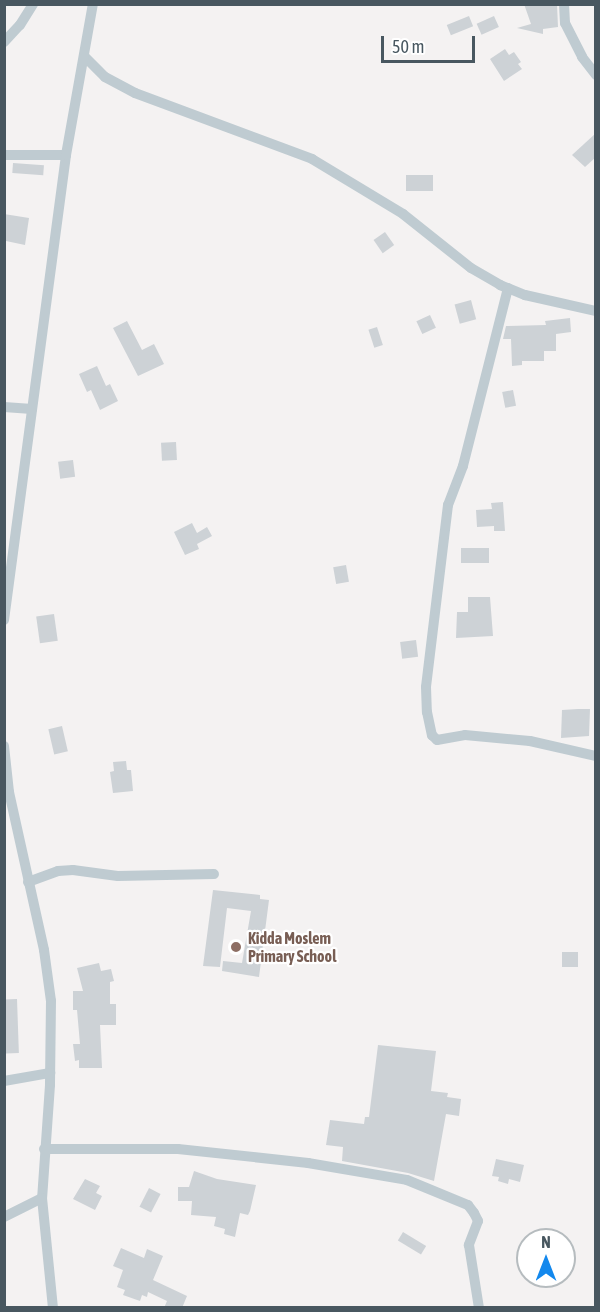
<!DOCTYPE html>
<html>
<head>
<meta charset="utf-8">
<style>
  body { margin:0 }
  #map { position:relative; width:600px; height:1312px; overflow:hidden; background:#f4f2f2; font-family:"Asap Condensed",sans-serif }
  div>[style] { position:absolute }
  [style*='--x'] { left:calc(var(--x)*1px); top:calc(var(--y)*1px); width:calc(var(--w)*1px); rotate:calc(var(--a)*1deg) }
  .building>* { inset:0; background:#cdd2d6; transform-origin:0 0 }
  .minor>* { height:10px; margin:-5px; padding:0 5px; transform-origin:5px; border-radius:5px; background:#bfcbd1 }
  .dots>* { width:16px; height:16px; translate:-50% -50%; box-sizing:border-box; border:3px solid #fff; border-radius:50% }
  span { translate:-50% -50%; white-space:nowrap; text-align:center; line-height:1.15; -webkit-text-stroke:4.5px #fff; paint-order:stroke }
  .education-label { font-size:16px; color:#785e54; font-weight:700 }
  .left { translate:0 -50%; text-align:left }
  .frame { position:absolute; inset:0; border:6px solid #485760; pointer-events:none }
  .north { position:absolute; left:516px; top:1228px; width:60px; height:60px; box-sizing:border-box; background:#fff; border:2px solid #b6bcbf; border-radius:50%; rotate:0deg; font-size:16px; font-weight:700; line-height:24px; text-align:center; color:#485760 }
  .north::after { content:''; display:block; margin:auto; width:21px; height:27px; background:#1388ed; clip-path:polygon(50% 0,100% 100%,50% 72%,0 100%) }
  .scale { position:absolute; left:381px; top:36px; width:94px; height:27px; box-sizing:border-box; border:3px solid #485760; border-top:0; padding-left:8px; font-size:18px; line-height:21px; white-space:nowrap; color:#485760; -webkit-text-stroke:4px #fff; paint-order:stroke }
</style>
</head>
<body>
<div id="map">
  <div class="building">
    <div style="clip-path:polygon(524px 4px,557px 4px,558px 27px,543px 29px,543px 34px,517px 28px,531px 24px)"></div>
    <div style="left:469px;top:16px;width:11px;height:24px;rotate:68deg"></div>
    <div style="left:494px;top:16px;width:12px;height:19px;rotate:66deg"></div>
    <div style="clip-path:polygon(505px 49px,509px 55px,514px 52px,521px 62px,518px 64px,522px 69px,504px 81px,490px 59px)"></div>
    <div style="clip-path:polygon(596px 133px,596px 157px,585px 167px,572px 155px)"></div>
    <div style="left:13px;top:163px;width:31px;height:10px;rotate:4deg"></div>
    <div style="left:433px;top:175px;width:16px;height:27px;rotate:90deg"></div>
    <div style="clip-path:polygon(4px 214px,29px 218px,25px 245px,6px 241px)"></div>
    <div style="left:385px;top:232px;width:16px;height:14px;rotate:55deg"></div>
    <div style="left:471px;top:300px;width:20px;height:17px;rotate:75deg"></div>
    <div style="left:430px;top:315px;width:14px;height:15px;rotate:65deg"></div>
    <div style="clip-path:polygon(570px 318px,571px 332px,556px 334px,556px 351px,544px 351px,544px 361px,522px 361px,522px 365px,512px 366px,511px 339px,503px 339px,506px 326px,546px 325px,545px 321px)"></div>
    <div style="clip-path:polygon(127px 321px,142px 350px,154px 344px,164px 364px,138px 376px,113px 328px)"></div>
    <div style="left:377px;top:327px;width:19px;height:9px;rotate:72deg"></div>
    <div style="clip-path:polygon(97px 366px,106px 386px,110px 384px,118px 401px,100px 410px,91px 390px,87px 392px,79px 374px)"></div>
    <div style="left:513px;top:390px;width:16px;height:11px;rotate:79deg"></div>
    <div style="left:176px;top:442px;width:18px;height:15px;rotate:87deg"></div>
    <div style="left:73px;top:460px;width:17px;height:15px;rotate:83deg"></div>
    <div style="clip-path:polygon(503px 502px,505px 531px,494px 531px,494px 526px,477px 527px,476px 510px,492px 509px,491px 503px)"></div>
    <div style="clip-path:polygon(192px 523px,197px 533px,207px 527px,212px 536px,197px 544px,199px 549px,185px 555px,174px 532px)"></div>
    <div style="left:489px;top:548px;width:15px;height:28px;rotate:90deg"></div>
    <div style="left:346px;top:565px;width:17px;height:13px;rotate:80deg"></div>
    <div style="clip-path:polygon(468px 597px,490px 597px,493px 636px,456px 638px,457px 612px,468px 612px)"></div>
    <div style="left:54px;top:614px;width:27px;height:18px;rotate:82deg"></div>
    <div style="left:416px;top:640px;width:17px;height:16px;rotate:83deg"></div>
    <div style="clip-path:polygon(578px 709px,590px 709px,589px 736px,561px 738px,562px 710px)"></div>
    <div style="left:62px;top:726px;width:26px;height:14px;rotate:77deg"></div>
    <div style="clip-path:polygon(126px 761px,127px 770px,131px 770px,133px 791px,113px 793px,110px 772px,114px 771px,113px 762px)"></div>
    <div style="clip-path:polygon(213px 890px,260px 895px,260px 899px,269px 900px,259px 977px,222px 971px,223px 961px,242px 963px,251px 911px,227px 908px,220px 967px,203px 966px)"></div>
    <div style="left:578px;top:952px;width:15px;height:16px;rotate:90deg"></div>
    <div style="clip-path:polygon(99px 963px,101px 971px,111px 969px,114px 981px,110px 982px,110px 1004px,116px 1004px,116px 1025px,100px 1025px,102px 1068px,79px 1068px,79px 1060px,75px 1061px,73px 1044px,80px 1044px,77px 1010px,73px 1010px,73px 991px,83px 991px,77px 968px)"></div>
    <div style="left:17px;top:999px;width:54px;height:13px;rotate:88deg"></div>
    <div style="clip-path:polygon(378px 1045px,436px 1051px,431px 1091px,448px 1093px,447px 1097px,461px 1099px,459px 1116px,446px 1114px,434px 1181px,408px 1173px,342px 1161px,343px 1147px,326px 1145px,330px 1120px,364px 1124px,365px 1117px,369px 1117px)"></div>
    <div style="clip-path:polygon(496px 1159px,524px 1165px,520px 1182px,509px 1179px,508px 1184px,498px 1181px,499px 1177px,492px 1176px)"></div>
    <div style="clip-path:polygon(194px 1171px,217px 1179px,256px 1185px,250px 1211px,248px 1215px,240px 1213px,235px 1237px,224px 1234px,225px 1229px,214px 1226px,216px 1217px,191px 1215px,192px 1201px,178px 1201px,178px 1187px,189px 1187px)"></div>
    <div style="clip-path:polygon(85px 1179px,100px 1186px,96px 1193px,102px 1196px,95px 1210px,73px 1199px)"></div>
    <div style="left:149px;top:1188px;width:13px;height:21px;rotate:27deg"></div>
    <div style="left:403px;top:1232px;width:27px;height:10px;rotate:31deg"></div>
    <div style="clip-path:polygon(121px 1248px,144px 1258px,147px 1249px,163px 1256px,153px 1280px,187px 1296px,182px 1308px,164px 1308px,167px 1301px,148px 1292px,147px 1297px,142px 1295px,140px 1301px,123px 1295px,125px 1290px,117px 1287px,123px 1270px,113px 1266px)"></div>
  </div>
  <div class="minor">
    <div style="--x:564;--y:4;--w:19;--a:87"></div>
    <div style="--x:565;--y:23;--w:38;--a:63"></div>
    <div style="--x:582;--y:57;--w:23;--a:52"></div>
    <div style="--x:4;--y:42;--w:23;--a:-47"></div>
    <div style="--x:20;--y:25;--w:25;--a:-58"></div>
    <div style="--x:84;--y:56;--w:30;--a:45"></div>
    <div style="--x:105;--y:77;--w:34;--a:28"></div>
    <div style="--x:135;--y:93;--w:189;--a:20.4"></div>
    <div style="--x:312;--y:159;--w:106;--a:31.1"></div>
    <div style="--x:403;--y:214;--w:87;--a:38.5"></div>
    <div style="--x:471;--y:268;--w:34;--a:30"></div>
    <div style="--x:500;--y:285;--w:27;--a:22"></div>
    <div style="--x:525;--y:295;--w:73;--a:12.7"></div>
    <div style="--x:4;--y:155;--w:62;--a:0"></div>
    <div style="--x:508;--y:288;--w:184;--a:104.2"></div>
    <div style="--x:463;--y:466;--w:42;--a:111"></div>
    <div style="--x:448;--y:505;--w:183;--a:96.9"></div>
    <div style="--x:426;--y:687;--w:25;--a:88"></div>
    <div style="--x:427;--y:712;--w:24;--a:78"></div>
    <div style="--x:432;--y:735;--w:7;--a:45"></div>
    <div style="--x:437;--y:740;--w:28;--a:-10"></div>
    <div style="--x:465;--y:735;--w:65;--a:5.3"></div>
    <div style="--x:530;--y:741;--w:68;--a:12.8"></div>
    <div style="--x:4;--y:407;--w:28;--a:4"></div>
    <div style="--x:4;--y:620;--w:469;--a:-82.4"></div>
    <div style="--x:66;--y:155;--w:153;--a:-79.9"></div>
    <div style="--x:4;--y:746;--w:46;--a:83.8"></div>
    <div style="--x:9;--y:792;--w:162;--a:77.5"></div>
    <div style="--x:44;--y:950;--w:51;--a:82.2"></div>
    <div style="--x:51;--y:1001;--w:84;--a:90.7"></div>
    <div style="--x:50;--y:1085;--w:113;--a:94"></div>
    <div style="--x:42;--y:1198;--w:111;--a:84.3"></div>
    <div style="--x:28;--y:882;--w:32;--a:-20"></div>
    <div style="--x:58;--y:871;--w:15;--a:-4"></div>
    <div style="--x:73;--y:870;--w:45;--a:7.6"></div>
    <div style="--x:118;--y:876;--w:96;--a:-1.2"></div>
    <div style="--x:4;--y:1081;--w:47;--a:-9.9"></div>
    <div style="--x:44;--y:1149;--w:134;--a:0"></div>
    <div style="--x:178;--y:1149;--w:131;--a:6.1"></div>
    <div style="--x:308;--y:1163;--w:100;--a:9.7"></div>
    <div style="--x:407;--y:1180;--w:66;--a:22.3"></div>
    <div style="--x:468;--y:1205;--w:10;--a:53"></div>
    <div style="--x:474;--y:1213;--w:9;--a:63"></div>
    <div style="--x:478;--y:1221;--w:26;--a:111"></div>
    <div style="--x:469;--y:1245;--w:64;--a:81"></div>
    <div style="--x:4;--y:1217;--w:42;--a:-26.6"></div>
  </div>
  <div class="dots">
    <div style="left:236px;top:947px;background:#8d6e63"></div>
  </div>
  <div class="education-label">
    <span class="left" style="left:248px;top:947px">Kidda Moslem<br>Primary School</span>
  </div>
  <div class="frame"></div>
  <div class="north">N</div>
  <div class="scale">50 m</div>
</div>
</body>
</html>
